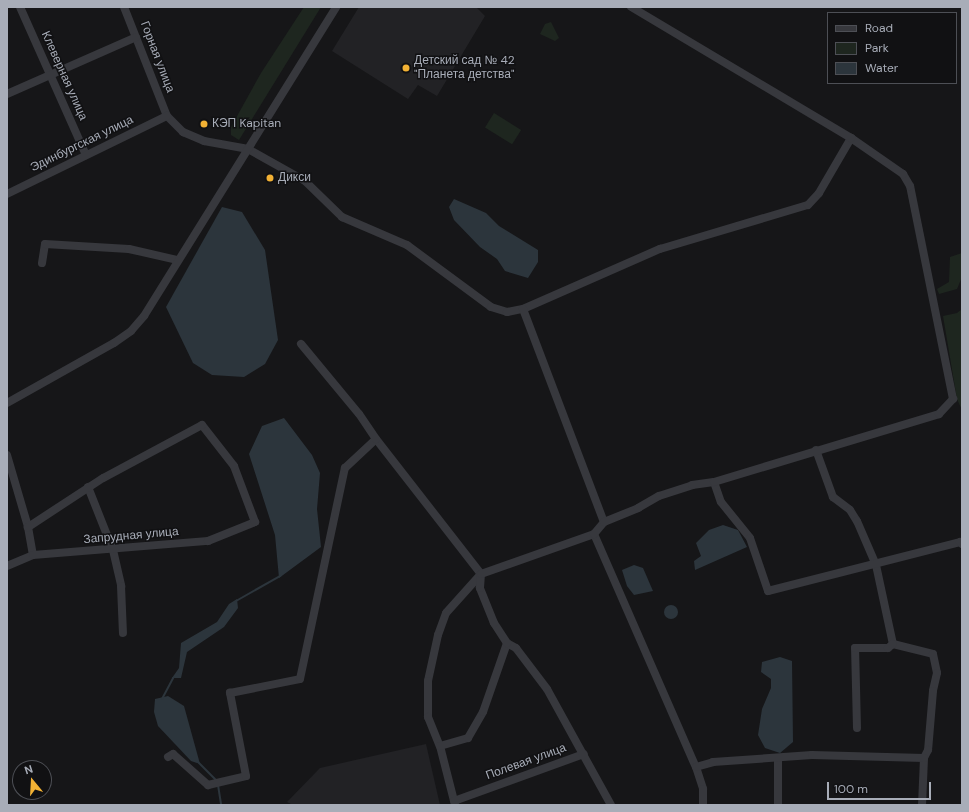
<!DOCTYPE html>
<html>
<head>
<meta charset="utf-8">
<style>
  body { margin:0 }
  #map { position:relative; width:969px; height:812px; overflow:hidden; background:#161618; font-family:"DM Sans",sans-serif }
  div>[style] { position:absolute }
  [style*='--x'] { left:calc(var(--x)*1px); top:calc(var(--y)*1px); width:calc(var(--w)*1px); rotate:calc(var(--a)*1deg) }
  .built>* { inset:0; background:#222225 }
  .green>* { inset:0; background:#1e261f; transform-origin:0 0 }
  .water>* { inset:0; background:#2c353c }
  .round { border-radius:50% }
  .stream>* { height:2px; margin:-1px; padding:0 1px; transform-origin:1px; border-radius:1px; background:#2c353c }
  .minor>* { height:8px; margin:-4px; padding:0 4px; transform-origin:4px; border-radius:4px; background:#37383d }
  .dots>* { width:11px; height:11px; translate:-50% -50%; box-sizing:border-box; border:2px solid #111113; border-radius:50% }
  span { translate:-50% -50%; white-space:nowrap; text-align:center; line-height:1.15; -webkit-text-stroke:3px #111113; paint-order:stroke }
  .street-label { font-size:12px; color:#a8adb8 }
  .poi-label { font-size:12px; color:#a8adb8 }
  .left { translate:0 -50%; text-align:left }
  .frame { position:absolute; inset:0; border:8px solid #a8adb8; pointer-events:none }
  .legend { position:absolute; left:827px; top:12px; width:130px; height:72px; box-sizing:border-box; background:#111113; border:1px solid #4d4f55; margin:0; padding:5px 7px; list-style:none; font-size:12px; color:#a8adb8 }
  .legend li { display:flex; align-items:center; gap:8px; height:20px }
  .legend b { width:20px; border:1px solid #4d4f55 }
  .north { position:absolute; left:12px; top:760px; width:40px; height:40px; box-sizing:border-box; background:#111113; border:1px solid #4d4f55; border-radius:50%; rotate:342deg; font-size:11px; font-weight:700; line-height:16px; text-align:center; color:#a8adb8 }
  .north::after { content:''; display:block; margin:auto; width:14px; height:18px; background:#f2b134; clip-path:polygon(50% 0,100% 100%,50% 72%,0 100%) }
  .scale { position:absolute; left:827px; top:782px; width:104px; height:18px; box-sizing:border-box; border:2px solid #a8adb8; border-top:0; padding-left:5px; font-size:12px; line-height:14px; white-space:nowrap; color:#a8adb8; -webkit-text-stroke:3px #111113; paint-order:stroke }
</style>
</head>
<body>
<div id="map">
  <div class="built">
    <div style="clip-path:polygon(359px 7px,476px 7px,485px 16px,437px 96px,418px 85px,408px 99px,332px 51px)"></div>
    <div style="clip-path:polygon(426px 744px,440px 805px,293px 805px,287px 802px,320px 768px)"></div>
  </div>
  <div class="green">
    <div style="clip-path:polygon(304px 7px,321px 7px,239px 140px,231px 135px,231px 127px,261px 73px)"></div>
    <div style="clip-path:polygon(551px 22px,559px 38px,555px 41px,540px 34px,545px 24px)"></div>
    <div style="left:494px;top:113px;width:32px;height:17px;rotate:32deg"></div>
    <div style="clip-path:polygon(962px 253px,962px 277px,957px 289px,939px 294px,937px 289px,949px 282px,950px 257px)"></div>
    <div style="clip-path:polygon(962px 309px,962px 410px,957px 399px,943px 316px,957px 313px)"></div>
  </div>
  <div class="water">
    <div style="clip-path:polygon(454px 199px,486px 213px,499px 226px,538px 250px,538px 262px,528px 278px,505px 271px,497px 259px,480px 247px,454px 220px,449px 207px)"></div>
    <div style="clip-path:polygon(222px 207px,242px 212px,265px 250px,278px 340px,265px 364px,244px 377px,212px 375px,193px 363px,166px 307px)"></div>
    <div style="clip-path:polygon(284px 418px,312px 455px,320px 473px,317px 509px,321px 547px,279px 578px,275px 535px,249px 454px,262px 426px)"></div>
    <div style="clip-path:polygon(723px 525px,738px 530px,747px 547px,695px 570px,694px 561px,701px 556px,696px 543px,709px 530px)"></div>
    <div style="clip-path:polygon(634px 565px,643px 568px,653px 591px,634px 595px,627px 586px,622px 570px)"></div>
    <div style="clip-path:polygon(237px 599px,238px 608px,224px 627px,187px 652px,181px 678px,172px 678px,179px 668px,181px 643px,217px 622px,229px 604px)"></div>
    <div class="round" style="left:664px;top:605px;width:14px;height:14px"></div>
    <div style="clip-path:polygon(780px 657px,792px 661px,793px 742px,780px 753px,765px 748px,758px 735px,762px 709px,771px 688px,771px 679px,761px 672px,762px 662px)"></div>
    <div style="clip-path:polygon(168px 696px,184px 706px,200px 764px,191px 761px,158px 726px,154px 712px,155px 699px)"></div>
  </div>
  <div class="stream">
    <div style="--x:236;--y:601;--w:51;--a:-29.6"></div>
    <div style="--x:162;--y:699;--w:24;--a:-62"></div>
    <div style="--x:199;--y:763;--w:25;--a:45"></div>
    <div style="--x:218;--y:785;--w:20;--a:81"></div>
  </div>
  <div class="minor">
    <div style="--x:20;--y:7;--w:162;--a:66"></div>
    <div style="--x:124;--y:7;--w:117;--a:68.5"></div>
    <div style="--x:167;--y:116;--w:23;--a:45"></div>
    <div style="--x:183;--y:132;--w:23;--a:23"></div>
    <div style="--x:204;--y:141;--w:45;--a:10.3"></div>
    <div style="--x:248;--y:149;--w:65;--a:29.3"></div>
    <div style="--x:305;--y:181;--w:52;--a:44.2"></div>
    <div style="--x:342;--y:217;--w:71;--a:23.3"></div>
    <div style="--x:407;--y:245;--w:104;--a:36.4"></div>
    <div style="--x:491;--y:307;--w:17;--a:17"></div>
    <div style="--x:507;--y:312;--w:16;--a:-11"></div>
    <div style="--x:523;--y:309;--w:150;--a:-23.7"></div>
    <div style="--x:660;--y:249;--w:154;--a:-16.6"></div>
    <div style="--x:808;--y:205;--w:16;--a:-47"></div>
    <div style="--x:819;--y:193;--w:64;--a:-59.8"></div>
    <div style="--x:7;--y:94;--w:141;--a:-23.8"></div>
    <div style="--x:7;--y:194;--w:178;--a:-26"></div>
    <div style="--x:42;--y:263;--w:19;--a:-81"></div>
    <div style="--x:45;--y:244;--w:84;--a:3.4"></div>
    <div style="--x:129;--y:249;--w:49;--a:12.9"></div>
    <div style="--x:523;--y:309;--w:228;--a:69.2"></div>
    <div style="--x:7;--y:403;--w:123;--a:-29.3"></div>
    <div style="--x:114;--y:343;--w:21;--a:-35"></div>
    <div style="--x:131;--y:331;--w:20;--a:-49"></div>
    <div style="--x:144;--y:316;--w:364;--a:-58.1"></div>
    <div style="--x:376;--y:439;--w:171;--a:52.1"></div>
    <div style="--x:481;--y:574;--w:52;--a:131.9"></div>
    <div style="--x:446;--y:613;--w:23;--a:110"></div>
    <div style="--x:438;--y:635;--w:47;--a:102.3"></div>
    <div style="--x:428;--y:681;--w:36;--a:90"></div>
    <div style="--x:428;--y:717;--w:31;--a:68"></div>
    <div style="--x:440;--y:746;--w:61;--a:75.7"></div>
    <div style="--x:816;--y:450;--w:50;--a:70.1"></div>
    <div style="--x:833;--y:497;--w:21;--a:37"></div>
    <div style="--x:850;--y:510;--w:13;--a:58"></div>
    <div style="--x:857;--y:521;--w:48;--a:66.6"></div>
    <div style="--x:876;--y:565;--w:81;--a:77.9"></div>
    <div style="--x:893;--y:644;--w:41;--a:14"></div>
    <div style="--x:933;--y:654;--w:19;--a:78"></div>
    <div style="--x:937;--y:673;--w:18;--a:103"></div>
    <div style="--x:933;--y:691;--w:59;--a:94.8"></div>
    <div style="--x:928;--y:750;--w:9;--a:117"></div>
    <div style="--x:924;--y:758;--w:47;--a:92.4"></div>
    <div style="--x:7;--y:455;--w:75;--a:73.7"></div>
    <div style="--x:28;--y:527;--w:28;--a:80"></div>
    <div style="--x:714;--y:482;--w:21;--a:71"></div>
    <div style="--x:721;--y:502;--w:46;--a:51.1"></div>
    <div style="--x:750;--y:538;--w:56;--a:71.2"></div>
    <div style="--x:768;--y:591;--w:198;--a:-14.3"></div>
    <div style="--x:960;--y:542;--w:3;--a:45"></div>
    <div style="--x:88;--y:487;--w:68;--a:68.4"></div>
    <div style="--x:113;--y:550;--w:37;--a:77"></div>
    <div style="--x:121;--y:586;--w:47;--a:87.6"></div>
    <div style="--x:594;--y:534;--w:254;--a:66.4"></div>
    <div style="--x:696;--y:767;--w:23;--a:72"></div>
    <div style="--x:703;--y:789;--w:16;--a:90"></div>
    <div style="--x:7;--y:566;--w:28;--a:-23"></div>
    <div style="--x:33;--y:555;--w:176;--a:-4.6"></div>
    <div style="--x:208;--y:541;--w:51;--a:-22"></div>
    <div style="--x:255;--y:522;--w:60;--a:-110.6"></div>
    <div style="--x:234;--y:466;--w:52;--a:-128"></div>
    <div style="--x:202;--y:425;--w:112;--a:151.8"></div>
    <div style="--x:103;--y:478;--w:90;--a:146.8"></div>
    <div style="--x:857;--y:728;--w:80;--a:-91.4"></div>
    <div style="--x:855;--y:648;--w:33;--a:0"></div>
    <div style="--x:888;--y:648;--w:6;--a:-39"></div>
    <div style="--x:440;--y:746;--w:29;--a:-16"></div>
    <div style="--x:468;--y:738;--w:30;--a:-60"></div>
    <div style="--x:483;--y:712;--w:73;--a:-70.8"></div>
    <div style="--x:168;--y:757;--w:6;--a:-31"></div>
    <div style="--x:173;--y:754;--w:47;--a:41.5"></div>
    <div style="--x:208;--y:785;--w:39;--a:-13"></div>
    <div style="--x:246;--y:776;--w:85;--a:-100.9"></div>
    <div style="--x:230;--y:693;--w:71;--a:-11.3"></div>
    <div style="--x:300;--y:679;--w:216;--a:-78"></div>
    <div style="--x:345;--y:468;--w:42;--a:-43.1"></div>
    <div style="--x:376;--y:439;--w:30;--a:-124"></div>
    <div style="--x:359;--y:414;--w:91;--a:-129.6"></div>
    <div style="--x:778;--y:758;--w:47;--a:90"></div>
    <div style="--x:696;--y:767;--w:18;--a:-16"></div>
    <div style="--x:713;--y:762;--w:99;--a:-4"></div>
    <div style="--x:812;--y:755;--w:112;--a:1.5"></div>
    <div style="--x:454;--y:801;--w:138;--a:-19.9"></div>
    <div style="--x:611;--y:805;--w:132;--a:-118.9"></div>
    <div style="--x:547;--y:689;--w:51;--a:-127.1"></div>
    <div style="--x:516;--y:648;--w:10;--a:-151"></div>
    <div style="--x:507;--y:643;--w:24;--a:-123"></div>
    <div style="--x:494;--y:623;--w:38;--a:-112"></div>
    <div style="--x:480;--y:588;--w:14;--a:-86"></div>
    <div style="--x:481;--y:574;--w:120;--a:-19.5"></div>
    <div style="--x:594;--y:534;--w:16;--a:-50"></div>
    <div style="--x:604;--y:522;--w:37;--a:-22"></div>
    <div style="--x:638;--y:508;--w:24;--a:-30"></div>
    <div style="--x:659;--y:496;--w:35;--a:-18"></div>
    <div style="--x:692;--y:485;--w:22;--a:-8"></div>
    <div style="--x:714;--y:482;--w:235;--a:-16.8"></div>
    <div style="--x:939;--y:414;--w:21;--a:-47"></div>
    <div style="--x:953;--y:399;--w:217;--a:-101.4"></div>
    <div style="--x:910;--y:186;--w:14;--a:-120"></div>
    <div style="--x:903;--y:174;--w:63;--a:-145.3"></div>
    <div style="--x:851;--y:138;--w:256;--a:-149.2"></div>
  </div>
  <div class="dots">
    <div style="left:406px;top:68px;background:#f2b134"></div>
    <div style="left:204px;top:124px;background:#f2b134"></div>
    <div style="left:270px;top:178px;background:#f2b134"></div>
  </div>
  <div class="street-label">
    <span style="left:157px;top:57px;rotate:69deg">Горная улица</span>
    <span style="left:64px;top:76px;rotate:66deg">Клеверная улица</span>
    <span style="left:82px;top:144px;rotate:-26deg">Эдинбургская улица</span>
    <span style="left:131px;top:536px;rotate:-5deg">Запрудная улица</span>
    <span style="left:526px;top:762px;rotate:-20deg">Полевая улица</span>
  </div>
  <div class="poi-label">
    <span class="left" style="left:414px;top:68px">Детский сад № 42<br>"Планета детства"</span>
    <span class="left" style="left:212px;top:124px">КЭП Kapitan</span>
    <span class="left" style="left:278px;top:178px">Дикси</span>
  </div>
  <div class="frame"></div>
  <ul class="legend">
  <li><b style="height:5px;background:#37383d"></b>Road</li>
  <li><b style="height:11px;background:#1e261f"></b>Park</li>
  <li><b style="height:11px;background:#2c353c"></b>Water</li>
  </ul>
  <div class="north">N</div>
  <div class="scale">100 m</div>
</div>
</body>
</html>
